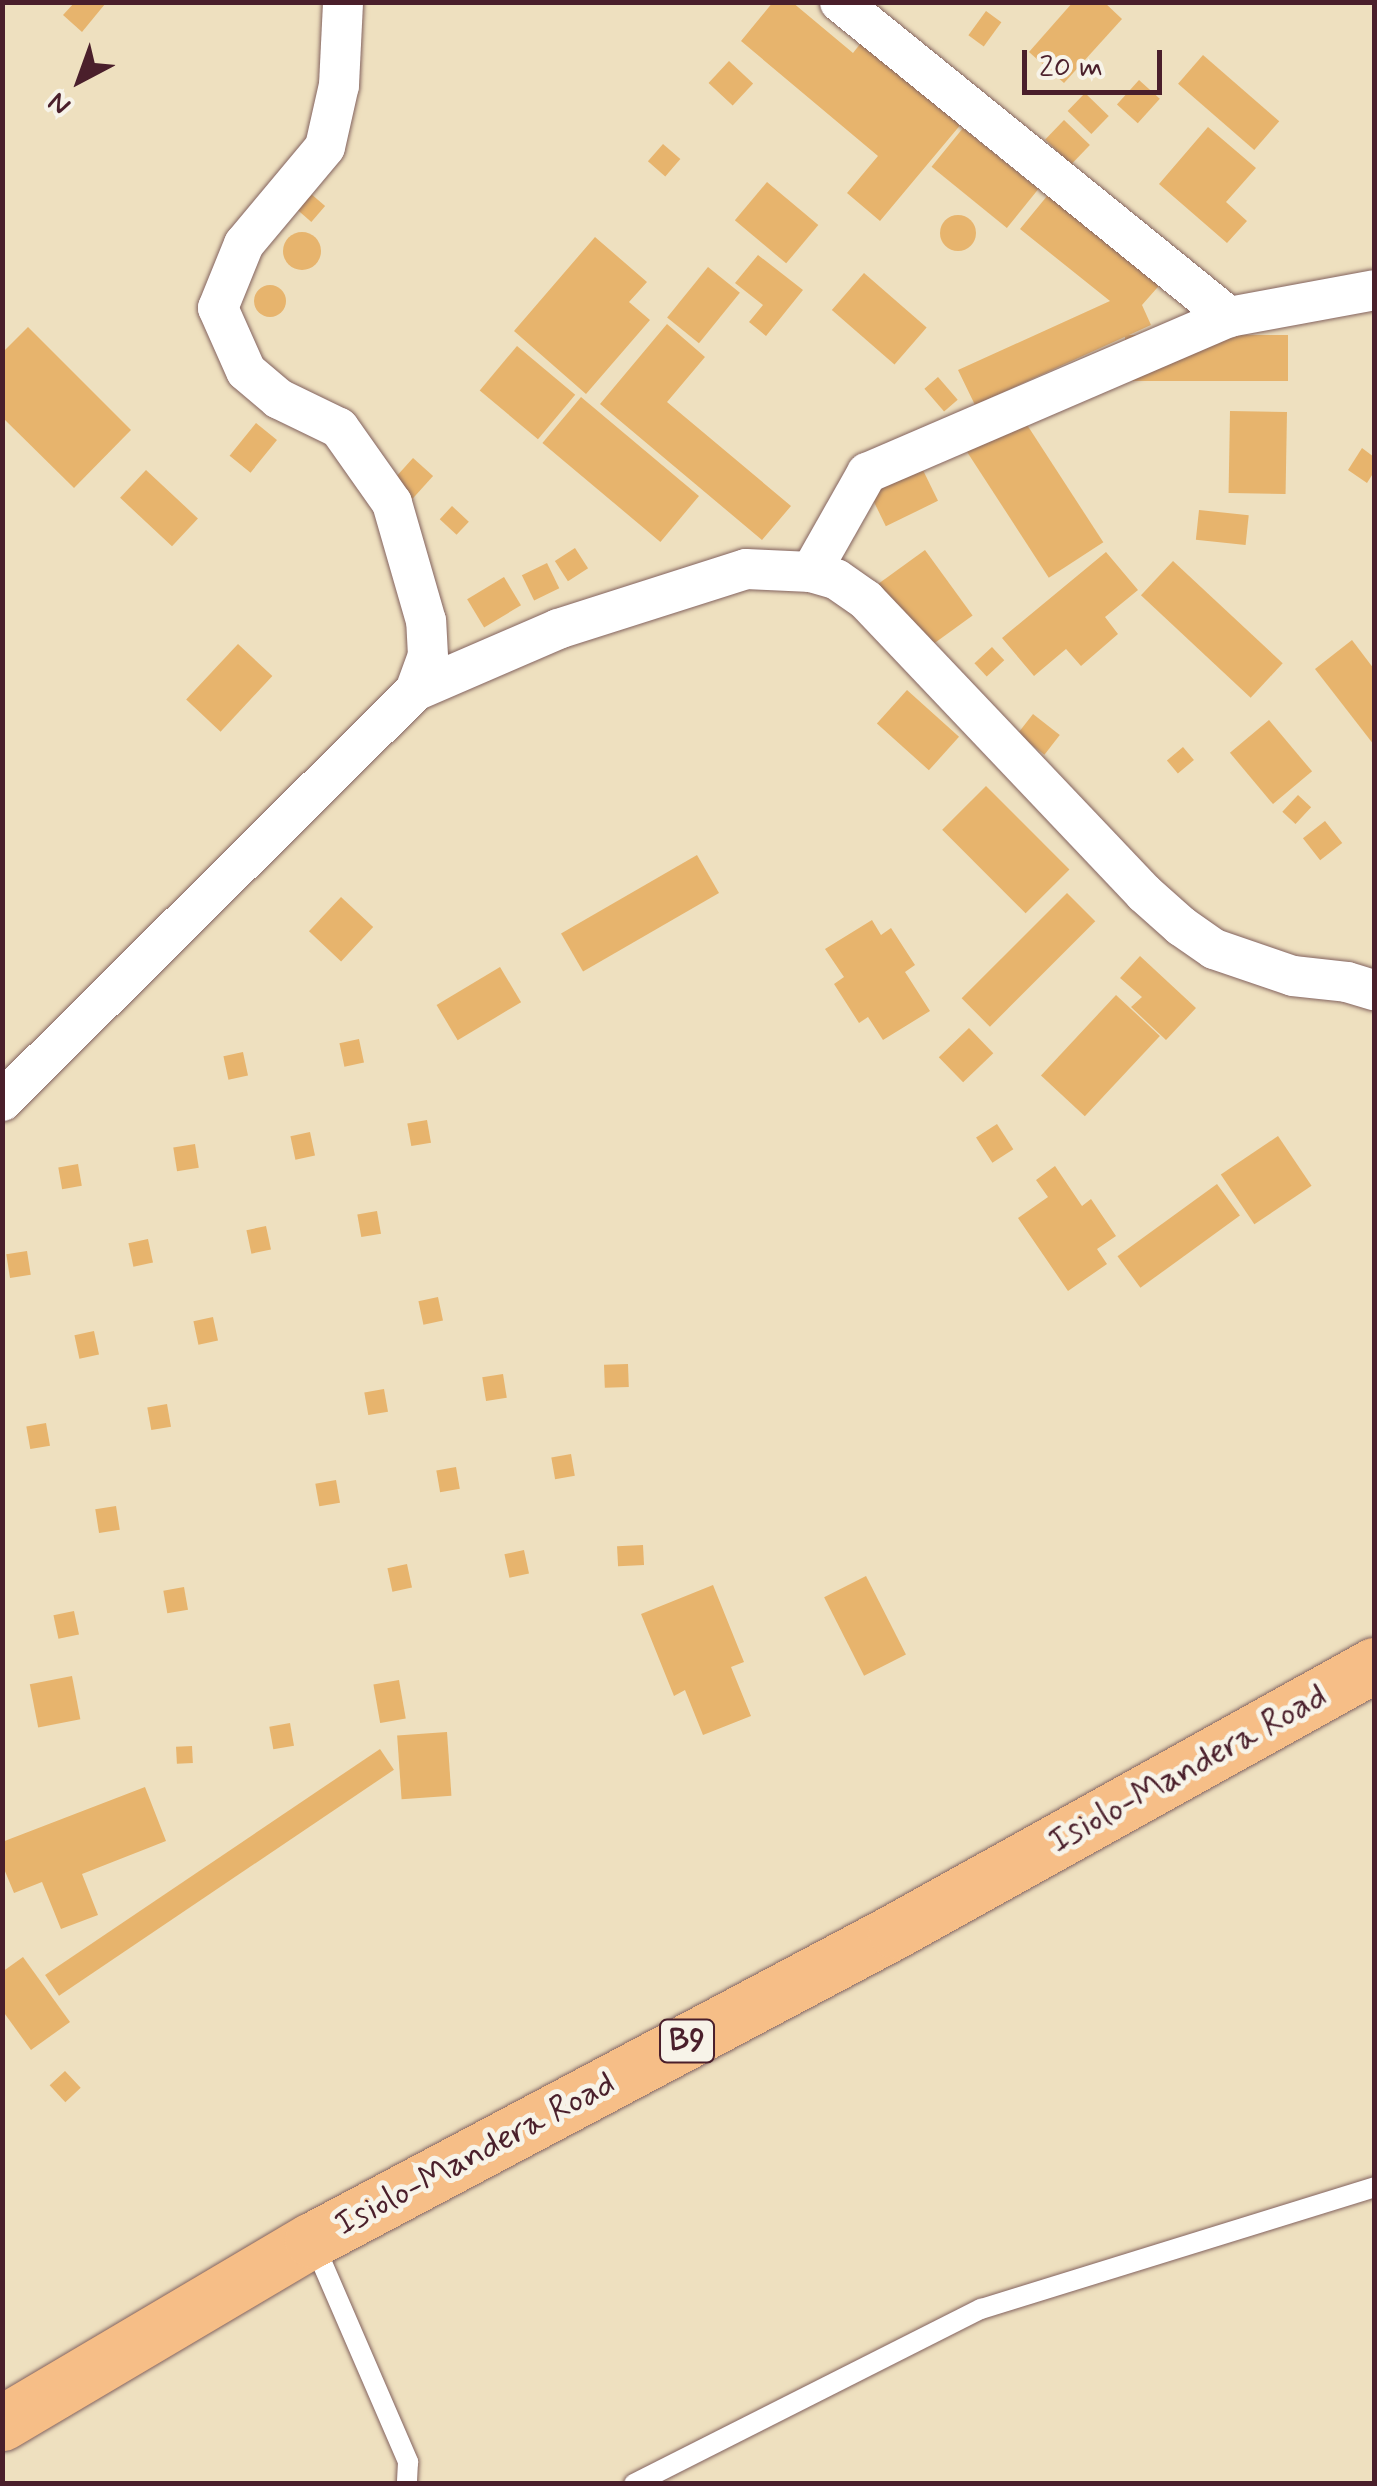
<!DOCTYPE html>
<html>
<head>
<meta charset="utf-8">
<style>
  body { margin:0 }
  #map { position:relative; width:1377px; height:2486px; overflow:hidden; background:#eee0bf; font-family:Mynerve,sans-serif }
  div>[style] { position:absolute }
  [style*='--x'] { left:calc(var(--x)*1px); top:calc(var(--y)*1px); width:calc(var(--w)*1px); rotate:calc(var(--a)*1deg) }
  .building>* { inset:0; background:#e7b46d; transform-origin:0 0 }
  .round { border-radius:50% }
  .roads { filter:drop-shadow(0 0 2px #83635f) drop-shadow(0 0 2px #83635f) }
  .lane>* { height:20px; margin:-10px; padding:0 10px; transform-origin:10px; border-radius:10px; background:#fff }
  .street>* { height:40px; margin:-20px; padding:0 20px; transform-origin:20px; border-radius:20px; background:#fff }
  .highway>* { height:55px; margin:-27.5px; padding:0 27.5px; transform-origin:27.5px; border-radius:27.5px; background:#f6be87 }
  span { translate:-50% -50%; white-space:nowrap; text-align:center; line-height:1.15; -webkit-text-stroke:10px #f7f3e8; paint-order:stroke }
  .shield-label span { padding:2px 8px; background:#f7f3e8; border:2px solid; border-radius:8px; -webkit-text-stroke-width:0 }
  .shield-label { font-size:32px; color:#4a1f2b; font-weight:700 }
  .street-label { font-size:35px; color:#4a1f2b }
  .frame { position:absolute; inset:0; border:5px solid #4a1f2b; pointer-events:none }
  .north { position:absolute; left:30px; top:30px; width:100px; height:100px; -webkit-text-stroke:8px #f7f3e8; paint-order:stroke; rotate:221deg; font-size:28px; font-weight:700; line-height:40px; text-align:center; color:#4a1f2b }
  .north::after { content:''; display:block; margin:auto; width:35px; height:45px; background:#4a1f2b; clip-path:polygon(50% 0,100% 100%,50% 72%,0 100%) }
  .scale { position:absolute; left:1022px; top:50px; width:140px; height:45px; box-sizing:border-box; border:5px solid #4a1f2b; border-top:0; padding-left:12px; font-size:30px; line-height:35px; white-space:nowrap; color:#4a1f2b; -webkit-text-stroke:8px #f7f3e8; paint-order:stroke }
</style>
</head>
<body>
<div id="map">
  <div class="building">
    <div style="clip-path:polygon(75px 2px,103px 2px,105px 4px,82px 32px,63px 15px)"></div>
    <div style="clip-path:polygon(773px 2px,792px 2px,853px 53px,868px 34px,967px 117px,880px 221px,847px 193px,878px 156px,741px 41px)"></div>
    <div style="clip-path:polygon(1073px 2px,1104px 2px,1122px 19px,1064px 83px,1029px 52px)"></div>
    <div style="left:986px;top:11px;width:19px;height:30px;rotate:36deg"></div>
    <div style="left:1203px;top:55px;width:101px;height:38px;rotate:41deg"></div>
    <div style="left:729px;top:61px;width:33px;height:30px;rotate:43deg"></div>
    <div style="left:1139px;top:80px;width:28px;height:33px;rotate:42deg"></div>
    <div style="left:1085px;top:93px;width:33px;height:25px;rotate:44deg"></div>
    <div style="left:1064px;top:120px;width:36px;height:27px;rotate:44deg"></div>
    <div style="clip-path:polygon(1208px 127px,1256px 168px,1226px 202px,1247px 221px,1227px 243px,1159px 184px)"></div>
    <div style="left:963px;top:128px;width:97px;height:50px;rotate:39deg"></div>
    <div style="left:663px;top:144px;width:23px;height:23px;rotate:41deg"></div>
    <div style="left:767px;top:182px;width:67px;height:50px;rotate:40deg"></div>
    <div style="clip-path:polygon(1052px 190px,1164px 280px,1142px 305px,1151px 325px,975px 405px,958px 370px,1110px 301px,1020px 229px)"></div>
    <div style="left:310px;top:193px;width:20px;height:21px;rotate:41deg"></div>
    <div class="round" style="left:940px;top:215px;width:36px;height:36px"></div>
    <div class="round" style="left:283px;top:232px;width:38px;height:38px"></div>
    <div style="clip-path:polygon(595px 237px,647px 282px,629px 302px,650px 320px,586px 394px,514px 331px)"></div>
    <div style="clip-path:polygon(758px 255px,803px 290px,766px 336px,749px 322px,763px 305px,735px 283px)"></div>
    <div style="left:708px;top:267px;width:41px;height:65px;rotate:39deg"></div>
    <div style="left:864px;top:273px;width:83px;height:49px;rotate:41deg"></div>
    <div class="round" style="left:254px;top:285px;width:32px;height:32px"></div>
    <div style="clip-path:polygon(667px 324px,705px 357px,667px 402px,791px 506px,762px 540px,600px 404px)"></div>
    <div style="clip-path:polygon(28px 327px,131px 430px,74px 488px,2px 417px,2px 353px)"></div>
    <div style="left:1288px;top:335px;width:46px;height:163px;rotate:90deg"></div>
    <div style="left:517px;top:346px;width:76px;height:58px;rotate:40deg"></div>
    <div style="left:938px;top:377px;width:30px;height:18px;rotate:49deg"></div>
    <div style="left:581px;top:397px;width:154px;height:60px;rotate:40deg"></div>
    <div style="left:1230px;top:411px;width:57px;height:82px;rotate:1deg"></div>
    <div style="left:1020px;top:414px;width:153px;height:65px;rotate:57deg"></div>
    <div style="left:256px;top:423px;width:27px;height:42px;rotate:39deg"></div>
    <div style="clip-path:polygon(1362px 448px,1374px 457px,1374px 472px,1367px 483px,1348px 470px)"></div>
    <div style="left:413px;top:458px;width:27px;height:33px;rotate:42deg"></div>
    <div style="left:920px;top:464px;width:41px;height:58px;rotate:64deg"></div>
    <div style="left:146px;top:470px;width:71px;height:38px;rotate:43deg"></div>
    <div style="left:452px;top:506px;width:23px;height:18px;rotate:43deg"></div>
    <div style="left:1199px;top:510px;width:50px;height:30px;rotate:6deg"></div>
    <div style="left:575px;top:548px;width:24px;height:24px;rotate:57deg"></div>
    <div style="left:925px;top:550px;width:81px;height:58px;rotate:54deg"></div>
    <div style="clip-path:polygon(1106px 552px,1138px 590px,1105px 617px,1118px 634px,1081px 666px,1066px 649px,1034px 676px,1002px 638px)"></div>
    <div style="left:1173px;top:561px;width:150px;height:47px;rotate:43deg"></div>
    <div style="left:547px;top:563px;width:28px;height:28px;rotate:64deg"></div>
    <div style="left:504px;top:577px;width:33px;height:43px;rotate:59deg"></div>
    <div style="clip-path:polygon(1352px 640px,1374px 669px,1374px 745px,1315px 669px)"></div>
    <div style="left:238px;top:644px;width:47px;height:76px;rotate:43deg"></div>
    <div style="left:992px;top:647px;width:18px;height:24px;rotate:47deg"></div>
    <div style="left:907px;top:690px;width:70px;height:45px;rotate:42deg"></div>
    <div style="left:1033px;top:714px;width:34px;height:25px;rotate:38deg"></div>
    <div style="left:1269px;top:720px;width:67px;height:51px;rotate:50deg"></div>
    <div style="left:1183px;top:747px;width:17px;height:21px;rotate:50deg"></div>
    <div style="left:986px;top:786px;width:118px;height:62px;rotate:45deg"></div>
    <div style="left:1298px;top:795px;width:18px;height:23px;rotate:43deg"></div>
    <div style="left:1325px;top:821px;width:28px;height:28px;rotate:52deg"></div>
    <div style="left:697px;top:855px;width:44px;height:157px;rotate:60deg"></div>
    <div style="left:1067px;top:893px;width:40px;height:149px;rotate:45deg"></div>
    <div style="left:341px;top:897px;width:44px;height:47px;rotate:43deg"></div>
    <div style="clip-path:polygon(872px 920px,881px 935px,891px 928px,915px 965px,905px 972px,930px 1011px,883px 1040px,868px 1017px,859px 1023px,834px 984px,844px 977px,825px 949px)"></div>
    <div style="clip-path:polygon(1140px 956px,1196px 1008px,1166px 1040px,1131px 1007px,1142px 997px,1120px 978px)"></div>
    <div style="left:500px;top:967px;width:41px;height:74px;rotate:59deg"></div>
    <div style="left:1116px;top:995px;width:60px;height:110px;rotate:43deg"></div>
    <div style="left:969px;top:1028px;width:35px;height:42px;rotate:46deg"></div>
    <div style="left:359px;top:1039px;width:24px;height:20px;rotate:78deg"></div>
    <div style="left:243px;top:1052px;width:24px;height:20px;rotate:78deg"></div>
    <div style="left:427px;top:1120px;width:23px;height:20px;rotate:80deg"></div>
    <div style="left:997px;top:1124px;width:30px;height:25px;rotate:57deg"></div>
    <div style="left:310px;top:1132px;width:24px;height:20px;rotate:78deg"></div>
    <div style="left:1278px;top:1136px;width:60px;height:69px;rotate:56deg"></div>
    <div style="left:195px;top:1144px;width:24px;height:22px;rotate:81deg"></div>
    <div style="left:78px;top:1164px;width:22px;height:20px;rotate:80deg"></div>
    <div style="clip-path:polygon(1055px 1166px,1082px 1206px,1091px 1199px,1116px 1236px,1097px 1249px,1107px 1264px,1068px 1291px,1018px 1218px,1048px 1197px,1036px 1180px)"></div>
    <div style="left:1217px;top:1184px;width:39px;height:123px;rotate:54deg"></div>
    <div style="left:377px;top:1211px;width:23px;height:20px;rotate:80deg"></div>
    <div style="left:266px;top:1226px;width:24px;height:20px;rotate:78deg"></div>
    <div style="left:148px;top:1239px;width:24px;height:20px;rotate:78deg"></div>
    <div style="left:27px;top:1251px;width:24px;height:21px;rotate:81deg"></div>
    <div style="left:438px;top:1297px;width:24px;height:20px;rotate:78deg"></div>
    <div style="left:213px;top:1317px;width:24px;height:20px;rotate:78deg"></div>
    <div style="left:94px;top:1331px;width:24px;height:20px;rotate:78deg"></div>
    <div style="left:628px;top:1364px;width:23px;height:24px;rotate:88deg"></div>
    <div style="left:503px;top:1374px;width:24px;height:21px;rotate:81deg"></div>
    <div style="left:384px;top:1389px;width:23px;height:20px;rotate:80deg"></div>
    <div style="left:167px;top:1404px;width:23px;height:20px;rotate:80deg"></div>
    <div style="left:46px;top:1423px;width:23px;height:20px;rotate:80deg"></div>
    <div style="left:571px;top:1454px;width:22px;height:20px;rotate:80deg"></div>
    <div style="left:456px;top:1467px;width:22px;height:20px;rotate:80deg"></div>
    <div style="left:336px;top:1480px;width:23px;height:21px;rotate:80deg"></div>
    <div style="left:116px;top:1506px;width:24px;height:21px;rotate:81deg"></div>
    <div style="left:643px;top:1545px;width:20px;height:26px;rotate:87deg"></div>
    <div style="left:524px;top:1550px;width:24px;height:20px;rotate:78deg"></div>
    <div style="left:407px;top:1564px;width:24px;height:20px;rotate:78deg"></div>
    <div style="left:866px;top:1576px;width:88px;height:47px;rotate:63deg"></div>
    <div style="clip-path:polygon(713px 1585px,744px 1662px,731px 1667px,751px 1716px,703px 1735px,685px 1690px,674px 1696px,641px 1614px)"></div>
    <div style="left:184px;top:1587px;width:23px;height:21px;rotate:80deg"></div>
    <div style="left:74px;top:1611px;width:24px;height:21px;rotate:78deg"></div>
    <div style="left:72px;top:1676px;width:44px;height:43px;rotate:79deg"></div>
    <div style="left:399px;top:1680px;width:39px;height:26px;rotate:80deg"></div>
    <div style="left:290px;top:1723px;width:23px;height:21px;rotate:80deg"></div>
    <div style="left:447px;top:1732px;width:64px;height:50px;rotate:86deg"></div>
    <div style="left:192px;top:1746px;width:17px;height:16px;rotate:87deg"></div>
    <div style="left:380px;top:1749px;width:25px;height:404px;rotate:56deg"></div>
    <div style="clip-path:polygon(145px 1787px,166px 1841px,82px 1874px,98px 1915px,61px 1929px,42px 1882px,14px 1893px,2px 1864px,2px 1842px)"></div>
    <div style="clip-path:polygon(23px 1957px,70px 2022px,31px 2050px,2px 2010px,2px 1972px)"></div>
    <div style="left:65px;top:2071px;width:23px;height:21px;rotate:47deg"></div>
  </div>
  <div class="roads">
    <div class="lane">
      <div style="--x:313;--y:2242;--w:240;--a:66.6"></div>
      <div style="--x:408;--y:2462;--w:22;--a:93"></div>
      <div style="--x:634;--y:2484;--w:389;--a:-26.8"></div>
      <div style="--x:981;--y:2309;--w:412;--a:-17.2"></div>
    </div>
    <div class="street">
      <div style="--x:840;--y:2;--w:501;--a:39"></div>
      <div style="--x:1229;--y:317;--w:147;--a:-10.5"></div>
      <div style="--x:811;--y:572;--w:114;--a:-60.5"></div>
      <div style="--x:867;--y:473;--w:394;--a:-23.3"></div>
      <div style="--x:415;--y:691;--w:156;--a:-23.4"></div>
      <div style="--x:558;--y:629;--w:197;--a:-17.7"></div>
      <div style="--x:746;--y:569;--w:65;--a:2.6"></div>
      <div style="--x:811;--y:572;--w:26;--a:16"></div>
      <div style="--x:836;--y:579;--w:37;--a:35"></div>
      <div style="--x:866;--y:600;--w:404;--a:46.5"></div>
      <div style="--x:1144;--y:893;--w:50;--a:41.7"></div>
      <div style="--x:1181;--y:926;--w:40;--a:34.9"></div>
      <div style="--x:1214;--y:949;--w:83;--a:18.9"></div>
      <div style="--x:1293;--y:976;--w:54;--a:6.3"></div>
      <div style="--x:1347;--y:982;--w:28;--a:17"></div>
      <div style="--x:2;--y:1101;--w:582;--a:-44.79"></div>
      <div style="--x:415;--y:691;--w:37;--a:-70"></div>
      <div style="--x:428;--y:656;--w:35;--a:-93"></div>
      <div style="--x:426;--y:621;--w:123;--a:-106.1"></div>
      <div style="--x:392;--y:503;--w:92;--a:-125.2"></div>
      <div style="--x:339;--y:428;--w:67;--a:-154.2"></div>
      <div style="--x:279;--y:399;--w:43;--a:-139.7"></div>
      <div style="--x:246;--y:371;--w:69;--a:-114"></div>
      <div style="--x:218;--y:308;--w:69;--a:-67.9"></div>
      <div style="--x:244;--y:244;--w:126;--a:-50.1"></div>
      <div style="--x:325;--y:147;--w:64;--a:-77.3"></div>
      <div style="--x:339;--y:85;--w:83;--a:-87.2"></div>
    </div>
    <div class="highway">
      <div style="--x:2;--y:2423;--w:360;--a:-30.6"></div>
      <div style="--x:312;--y:2240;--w:660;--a:-27.92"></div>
      <div style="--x:895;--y:1931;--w:548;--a:-29.04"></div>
    </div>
  </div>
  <div class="shield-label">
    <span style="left:687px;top:2041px">B9</span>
  </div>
  <div class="street-label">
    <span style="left:1188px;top:1769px;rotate:-29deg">Isiolo-Mandera Road</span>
    <span style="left:475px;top:2154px;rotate:-28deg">Isiolo-Mandera Road</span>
  </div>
  <div class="frame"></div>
  <div class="north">N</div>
  <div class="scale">20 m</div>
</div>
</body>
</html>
